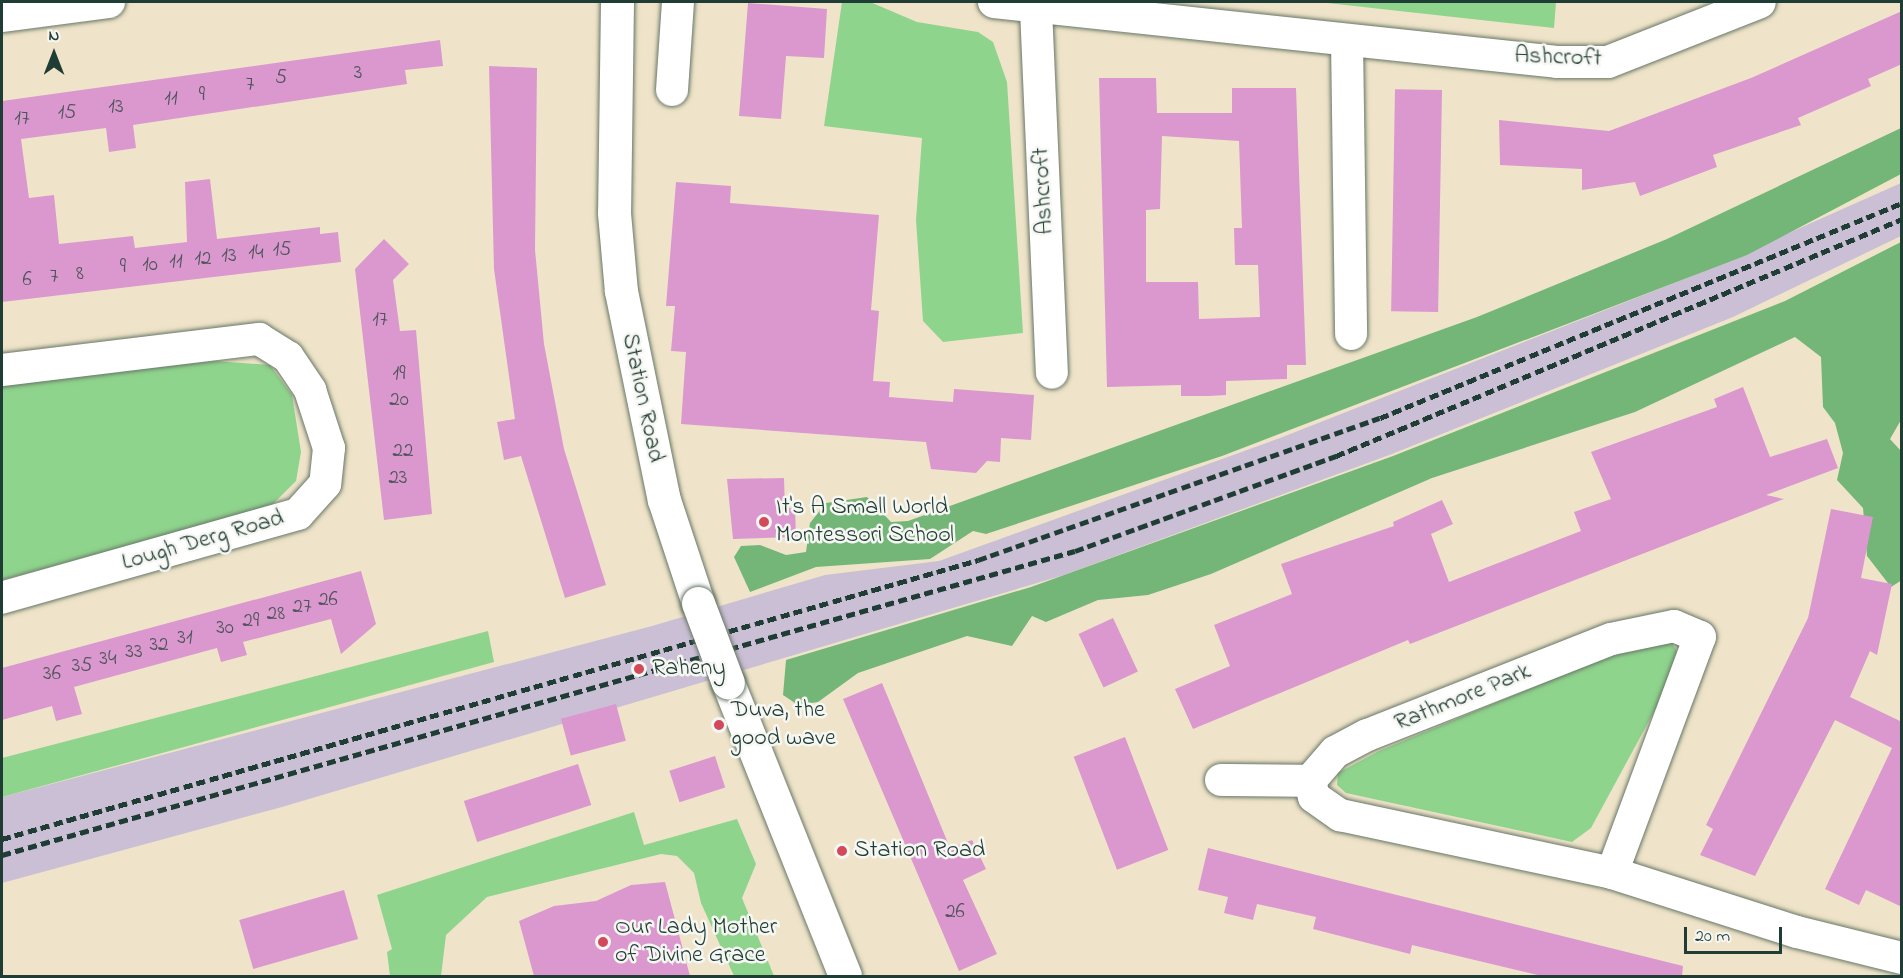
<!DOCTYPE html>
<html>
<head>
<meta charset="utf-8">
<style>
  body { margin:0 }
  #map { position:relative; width:1903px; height:978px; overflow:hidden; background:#efe4c9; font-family:"Indie Flower",sans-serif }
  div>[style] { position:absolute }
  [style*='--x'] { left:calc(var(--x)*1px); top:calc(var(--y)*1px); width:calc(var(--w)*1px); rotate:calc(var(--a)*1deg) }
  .industrial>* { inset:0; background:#cbbfd5 }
  .green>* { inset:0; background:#8fd48d }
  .forest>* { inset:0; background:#73b678 }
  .building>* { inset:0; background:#da98cf; transform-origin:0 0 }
  .roads { filter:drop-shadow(0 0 2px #687768) drop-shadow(0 0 2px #687768) }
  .minor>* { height:32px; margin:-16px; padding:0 16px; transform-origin:16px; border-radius:16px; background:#fff }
  .major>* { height:33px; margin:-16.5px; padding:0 16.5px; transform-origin:16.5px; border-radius:16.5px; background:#fff }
  .rail>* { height:4.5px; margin-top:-2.25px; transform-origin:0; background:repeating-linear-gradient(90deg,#1f3d34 0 9px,transparent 0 13.5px) }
  .bridges { filter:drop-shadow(0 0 2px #687768) drop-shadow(0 0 2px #687768) }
  .major-bridge>* { height:33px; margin:-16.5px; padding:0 16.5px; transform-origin:16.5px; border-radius:16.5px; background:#fff }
  .dots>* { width:16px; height:16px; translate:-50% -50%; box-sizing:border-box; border:3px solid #f6f6f2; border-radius:50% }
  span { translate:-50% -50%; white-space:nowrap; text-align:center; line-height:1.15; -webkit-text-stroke:5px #f6f6f2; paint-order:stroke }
  .number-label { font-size:21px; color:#4e545b }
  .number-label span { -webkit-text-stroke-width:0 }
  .street-label { font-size:24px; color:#1f3d34 }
  .poi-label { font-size:24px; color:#1f3d34 }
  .left { translate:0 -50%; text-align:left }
  .frame { position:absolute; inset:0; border:3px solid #1f3d34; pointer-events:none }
  .north { position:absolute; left:24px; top:24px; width:60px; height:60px; -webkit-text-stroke:4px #f6f6f2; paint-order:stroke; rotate:0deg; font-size:16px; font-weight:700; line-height:24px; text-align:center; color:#1f3d34 }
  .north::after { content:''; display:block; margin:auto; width:21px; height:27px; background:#1f3d34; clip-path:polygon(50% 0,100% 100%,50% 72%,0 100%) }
  .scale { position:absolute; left:1684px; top:927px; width:98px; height:27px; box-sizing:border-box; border:3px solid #1f3d34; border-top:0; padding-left:8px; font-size:18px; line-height:21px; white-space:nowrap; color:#1f3d34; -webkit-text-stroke:4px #f6f6f2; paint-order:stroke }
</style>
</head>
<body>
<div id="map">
  <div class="industrial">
    <div style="clip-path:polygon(1901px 183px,1901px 236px,1733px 317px,1392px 454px,1064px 575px,282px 807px,2px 883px,2px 797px,652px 626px,825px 575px,939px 561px,1280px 438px,1692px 276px)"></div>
  </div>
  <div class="green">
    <div style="clip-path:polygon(842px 2px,870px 2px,917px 22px,978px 32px,993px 42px,1007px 82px,1023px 333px,943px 342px,923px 321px,916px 220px,922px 138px,824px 126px)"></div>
    <div style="clip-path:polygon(1318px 2px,1556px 2px,1554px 28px)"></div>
    <div style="clip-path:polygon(214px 361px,270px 365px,292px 395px,301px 452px,296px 481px,269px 508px,2px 580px,2px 384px)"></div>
    <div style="clip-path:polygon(488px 631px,494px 662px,2px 797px,2px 758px)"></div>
    <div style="clip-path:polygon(1650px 639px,1672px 643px,1682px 660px,1591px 828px,1572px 842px,1346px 793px,1337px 785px,1338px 773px,1379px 751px)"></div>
    <div style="clip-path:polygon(634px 812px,644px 845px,737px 819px,756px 864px,742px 898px,774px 976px,734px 976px,701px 903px,694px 873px,677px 856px,661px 854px,487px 897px,446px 935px,441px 976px,390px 976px,387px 952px,392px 949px,377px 895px)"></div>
  </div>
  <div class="forest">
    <div style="clip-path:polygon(1901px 128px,1901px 174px,1747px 255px,1222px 456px,986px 534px,973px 531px,930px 559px,816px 567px,750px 592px,734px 557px,741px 546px,760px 545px,786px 555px,806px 552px,810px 523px,826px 503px,867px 497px,891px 522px,908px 521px,1477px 317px,1667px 239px)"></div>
    <div style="clip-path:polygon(1901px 242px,1901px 420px,1890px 439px,1901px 451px,1902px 580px,1891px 587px,1867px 556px,1863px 508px,1837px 480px,1843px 453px,1835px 423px,1823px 407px,1821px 357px,1795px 337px,1635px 412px,1432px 478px,1211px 574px,1148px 595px,1098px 600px,1046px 622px,1032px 616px,1012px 646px,967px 636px,858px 673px,818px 702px,798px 705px,783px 695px,786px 660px,1031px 587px,1393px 456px,1785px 301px)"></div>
  </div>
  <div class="building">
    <div style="clip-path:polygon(748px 3px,827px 9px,824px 58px,786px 56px,781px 119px,739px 116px)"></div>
    <div style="clip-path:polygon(1902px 11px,1902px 64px,1868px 79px,1871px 86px,1798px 118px,1801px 125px,1713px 155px,1717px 167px,1640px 196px,1635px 182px,1582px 190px,1582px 169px,1500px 165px,1499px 120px,1609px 131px,1751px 78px)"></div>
    <div style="clip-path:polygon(440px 40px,443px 66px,405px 70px,407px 84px,133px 125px,136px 148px,109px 152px,106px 128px,21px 139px,29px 198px,54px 195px,59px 244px,133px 236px,135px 248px,187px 242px,185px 182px,210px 179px,217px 239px,320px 227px,320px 234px,338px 232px,341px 262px,2px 302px,2px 101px)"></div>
    <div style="clip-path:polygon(489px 66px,537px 68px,535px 250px,544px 344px,564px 449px,606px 585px,565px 598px,521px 456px,504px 460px,497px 422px,515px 419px,494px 269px)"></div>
    <div style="clip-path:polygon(evenodd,1099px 78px,1156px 78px,1157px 113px,1232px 113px,1232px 88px,1296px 88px,1306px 365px,1287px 365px,1287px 379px,1226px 381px,1226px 395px,1209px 396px,1181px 396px,1181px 385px,1107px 387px,1099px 78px,1162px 136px,1239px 141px,1242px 228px,1234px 228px,1235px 265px,1258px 265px,1260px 317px,1199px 319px,1198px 282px,1146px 282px,1146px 210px,1160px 209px,1162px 136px)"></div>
    <div style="left:1442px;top:90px;width:222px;height:47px;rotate:91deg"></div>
    <div style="clip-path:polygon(676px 182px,731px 186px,730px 203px,879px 215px,871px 310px,879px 311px,873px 381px,890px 382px,889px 397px,953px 402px,954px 389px,1034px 395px,1031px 440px,1001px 438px,1000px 462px,987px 461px,976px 473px,931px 469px,926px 442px,681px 424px,686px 352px,671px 351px,675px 306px,666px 306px)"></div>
    <div style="clip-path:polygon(384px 239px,409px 264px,393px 280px,400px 331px,416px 330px,432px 514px,384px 520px,355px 269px)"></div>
    <div style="clip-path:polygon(1743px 387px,1770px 457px,1827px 439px,1838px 468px,1766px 495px,1784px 499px,1410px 644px,1408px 640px,1193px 729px,1175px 689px,1230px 666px,1214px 625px,1292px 594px,1281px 564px,1394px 526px,1393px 522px,1442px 500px,1453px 524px,1431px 534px,1449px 582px,1581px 531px,1574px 512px,1611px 499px,1591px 452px,1717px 407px,1714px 399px)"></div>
    <div style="clip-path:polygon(784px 478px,785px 508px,795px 508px,796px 537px,733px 539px,727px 479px)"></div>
    <div style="clip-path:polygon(1831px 509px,1873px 517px,1861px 578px,1892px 584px,1877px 655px,1870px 651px,1850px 697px,1902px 722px,1902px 907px,1866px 890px,1859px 905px,1825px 889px,1892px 748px,1835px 720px,1755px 876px,1700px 855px,1713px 829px,1706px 825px,1808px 618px)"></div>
    <div style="clip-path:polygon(361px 571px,376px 624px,341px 654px,331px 619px,243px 642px,247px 655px,221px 662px,217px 648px,74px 687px,82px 714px,56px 721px,52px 706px,2px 720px,2px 668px)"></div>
    <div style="left:1113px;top:618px;width:59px;height:38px;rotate:65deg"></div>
    <div style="clip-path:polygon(882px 683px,950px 848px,972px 840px,986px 869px,963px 880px,997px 954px,959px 971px,843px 699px)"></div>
    <div style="left:616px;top:704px;width:38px;height:57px;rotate:75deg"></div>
    <div style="left:1125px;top:737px;width:121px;height:55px;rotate:69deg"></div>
    <div style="left:715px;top:756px;width:33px;height:48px;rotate:72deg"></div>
    <div style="left:578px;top:764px;width:43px;height:120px;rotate:72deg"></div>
    <div style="clip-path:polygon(1208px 848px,1683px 966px,1682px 976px,1542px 976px,1412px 945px,1410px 954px,1383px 947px,1313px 929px,1316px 917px,1257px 904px,1253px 920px,1224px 913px,1228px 897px,1198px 890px)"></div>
    <div style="clip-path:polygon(665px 882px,690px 976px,534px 976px,519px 921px,554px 906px,596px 901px,631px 885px)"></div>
    <div style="left:344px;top:890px;width:51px;height:109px;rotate:74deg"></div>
  </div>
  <div class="roads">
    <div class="minor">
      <div style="--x:994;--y:2;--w:566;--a:6.08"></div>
      <div style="--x:1557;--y:62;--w:51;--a:0"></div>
      <div style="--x:1608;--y:62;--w:163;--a:-21.5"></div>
      <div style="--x:1036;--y:9;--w:364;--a:87.5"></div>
      <div style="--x:2;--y:16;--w:108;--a:-7.5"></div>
      <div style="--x:1347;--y:40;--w:294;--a:89.2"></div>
      <div style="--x:672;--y:90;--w:88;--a:-86.1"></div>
      <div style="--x:2;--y:370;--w:259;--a:-6.9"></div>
      <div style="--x:259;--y:339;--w:34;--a:32"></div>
      <div style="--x:288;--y:357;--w:40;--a:56"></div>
      <div style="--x:310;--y:390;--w:61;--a:71.9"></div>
      <div style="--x:329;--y:448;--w:36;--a:96"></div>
      <div style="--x:325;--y:484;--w:40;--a:132"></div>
      <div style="--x:298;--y:514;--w:308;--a:164.2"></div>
      <div style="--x:1221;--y:780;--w:89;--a:0.6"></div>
      <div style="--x:1612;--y:873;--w:252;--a:-69.6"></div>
      <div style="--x:1700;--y:637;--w:28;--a:-157"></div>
      <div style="--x:1674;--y:626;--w:64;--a:168.3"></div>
      <div style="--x:1611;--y:639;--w:262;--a:158.5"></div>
      <div style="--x:1367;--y:735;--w:36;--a:152"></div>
      <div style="--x:1335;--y:752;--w:38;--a:131"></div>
      <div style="--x:1310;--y:781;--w:16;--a:76"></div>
      <div style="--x:1314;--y:797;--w:32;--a:35"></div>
      <div style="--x:1340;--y:815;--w:278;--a:12"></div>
      <div style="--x:1612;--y:873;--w:194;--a:17.7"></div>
      <div style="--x:1797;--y:932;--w:108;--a:13.9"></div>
    </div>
    <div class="major">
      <div style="--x:617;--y:2;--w:211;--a:90.8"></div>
      <div style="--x:614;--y:213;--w:78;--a:84.9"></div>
      <div style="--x:621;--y:291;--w:213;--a:78.4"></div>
      <div style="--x:664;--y:500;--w:108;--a:71.7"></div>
      <div style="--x:728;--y:683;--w:315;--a:68.2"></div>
    </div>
  </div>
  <div class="rail">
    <div style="--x:2;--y:839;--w:1015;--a:-15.95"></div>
    <div style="--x:978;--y:560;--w:426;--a:-19.5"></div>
    <div style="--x:1380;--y:418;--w:565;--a:-22.39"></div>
    <div style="--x:2;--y:855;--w:1115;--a:-15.82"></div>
    <div style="--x:1075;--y:551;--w:278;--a:-20"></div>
    <div style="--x:1336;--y:456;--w:614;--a:-22.72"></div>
  </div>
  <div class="bridges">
    <div class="major-bridge">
      <div style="--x:698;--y:603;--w:85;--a:69.4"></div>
    </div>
  </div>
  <div class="dots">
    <div style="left:764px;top:522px;background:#d1495b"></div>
    <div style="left:639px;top:669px;background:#d1495b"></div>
    <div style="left:719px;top:725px;background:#d1495b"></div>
    <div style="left:842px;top:851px;background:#d1495b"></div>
    <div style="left:603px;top:942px;background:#d1495b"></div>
  </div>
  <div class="number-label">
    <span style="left:358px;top:73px">3</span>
    <span style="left:281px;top:78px">5</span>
    <span style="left:250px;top:85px">7</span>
    <span style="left:202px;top:95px">9</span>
    <span style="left:171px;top:99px">11</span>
    <span style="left:116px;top:107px">13</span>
    <span style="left:67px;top:113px">15</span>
    <span style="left:22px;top:119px">17</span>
    <span style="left:282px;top:250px">15</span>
    <span style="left:256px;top:253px">14</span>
    <span style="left:229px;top:256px">13</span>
    <span style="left:203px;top:259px">12</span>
    <span style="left:176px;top:262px">11</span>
    <span style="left:150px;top:265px">10</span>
    <span style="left:123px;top:267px">9</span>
    <span style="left:80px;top:274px">8</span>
    <span style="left:54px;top:277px">7</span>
    <span style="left:27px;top:280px">6</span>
    <span style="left:380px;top:320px">17</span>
    <span style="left:399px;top:374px">19</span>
    <span style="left:399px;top:400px">20</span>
    <span style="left:403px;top:451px">22</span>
    <span style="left:398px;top:478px">23</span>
    <span style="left:328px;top:600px">26</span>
    <span style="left:302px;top:607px">27</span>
    <span style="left:276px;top:614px">28</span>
    <span style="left:251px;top:621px">29</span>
    <span style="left:225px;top:628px">30</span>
    <span style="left:185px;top:638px">31</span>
    <span style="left:159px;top:645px">32</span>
    <span style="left:134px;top:652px">33</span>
    <span style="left:108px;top:659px">34</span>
    <span style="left:82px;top:666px">35</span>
    <span style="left:52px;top:674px">36</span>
    <span style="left:955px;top:912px">26</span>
  </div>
  <div class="street-label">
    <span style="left:1558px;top:58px;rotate:2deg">Ashcroft</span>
    <span style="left:1044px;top:191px;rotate:-93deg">Ashcroft</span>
    <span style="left:642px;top:398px;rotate:78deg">Station Road</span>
    <span style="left:203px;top:541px;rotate:-16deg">Lough Derg Road</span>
    <span style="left:1463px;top:698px;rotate:-22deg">Rathmore Park</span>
  </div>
  <div class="poi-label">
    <span class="left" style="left:776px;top:522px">It's A Small World<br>Montessori School</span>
    <span class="left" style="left:652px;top:669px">Raheny</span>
    <span class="left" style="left:731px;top:725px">Duva, the<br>good wave</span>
    <span class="left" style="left:854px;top:851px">Station Road</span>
    <span class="left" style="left:615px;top:942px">Our Lady Mother<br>of Divine Grace</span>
  </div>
  <div class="frame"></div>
  <div class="north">N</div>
  <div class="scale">20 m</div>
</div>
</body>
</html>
